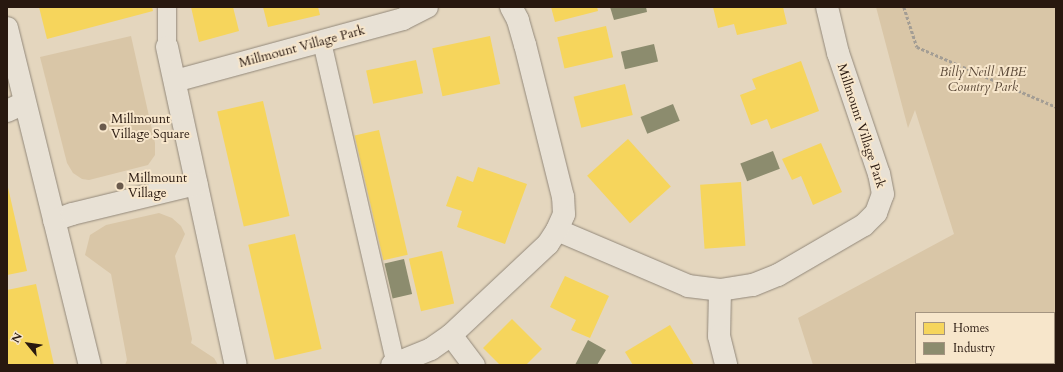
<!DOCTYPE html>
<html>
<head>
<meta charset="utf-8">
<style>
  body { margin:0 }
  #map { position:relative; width:1063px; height:372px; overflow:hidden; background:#e4d6be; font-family:Cardo,serif }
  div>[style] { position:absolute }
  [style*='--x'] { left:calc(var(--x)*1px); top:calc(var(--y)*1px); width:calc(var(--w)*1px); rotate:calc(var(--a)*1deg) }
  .green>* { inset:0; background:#d9c6a7 }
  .homes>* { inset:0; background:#f6d55c; transform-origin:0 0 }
  .industry>* { inset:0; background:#8c8c6e; transform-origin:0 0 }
  .path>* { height:2.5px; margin-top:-1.25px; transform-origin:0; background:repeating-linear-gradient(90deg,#a39d94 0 3px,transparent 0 5px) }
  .roads { filter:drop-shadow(0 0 1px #92887a) drop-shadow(0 0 1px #92887a) }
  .lane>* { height:18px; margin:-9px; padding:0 9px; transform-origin:9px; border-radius:9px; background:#e8e1d5 }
  .street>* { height:22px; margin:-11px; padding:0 11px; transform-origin:11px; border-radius:11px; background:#e8e1d5 }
  .dots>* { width:11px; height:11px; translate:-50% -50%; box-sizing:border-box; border:2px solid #f7e6cb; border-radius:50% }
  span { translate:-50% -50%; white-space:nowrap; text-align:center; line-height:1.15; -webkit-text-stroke:4px #f7e6cb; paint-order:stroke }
  .street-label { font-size:13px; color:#28180f }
  .park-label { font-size:13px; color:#5a4837; font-style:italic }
  .poi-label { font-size:13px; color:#28180f }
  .left { translate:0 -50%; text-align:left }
  .frame { position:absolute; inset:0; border:8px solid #28180f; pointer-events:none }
  .legend { position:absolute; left:915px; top:312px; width:140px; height:52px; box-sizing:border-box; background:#f7e6cb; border:1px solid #a49480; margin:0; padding:5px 7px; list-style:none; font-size:12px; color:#28180f }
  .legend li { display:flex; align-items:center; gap:8px; height:20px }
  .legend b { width:20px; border:1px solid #a49480 }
  .north { position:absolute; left:8px; top:324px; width:40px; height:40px; -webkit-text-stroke:3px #f7e6cb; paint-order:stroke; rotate:299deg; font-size:11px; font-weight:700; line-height:16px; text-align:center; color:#28180f }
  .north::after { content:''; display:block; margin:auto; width:14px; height:18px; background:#28180f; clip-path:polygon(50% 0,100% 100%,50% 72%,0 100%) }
</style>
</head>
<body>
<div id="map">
  <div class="green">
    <div style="clip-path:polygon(evenodd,876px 7px,1056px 7px,1056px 365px,813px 365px,798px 318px,954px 234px,915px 110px,908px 128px,876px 7px,916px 313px,1054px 313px,1054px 363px,916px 363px,916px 313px)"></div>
    <div style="clip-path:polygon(131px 36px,155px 143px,155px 155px,148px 165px,89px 180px,82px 179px,73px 173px,67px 163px,40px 57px)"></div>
    <div style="clip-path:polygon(159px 213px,172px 218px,181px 226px,185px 234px,175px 256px,192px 339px,191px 343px,214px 358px,218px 365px,125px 365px,127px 360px,111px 274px,85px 255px,90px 235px,106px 225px)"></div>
  </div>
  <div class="homes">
    <div style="clip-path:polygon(39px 7px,152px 7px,153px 11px,47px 39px)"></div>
    <div style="clip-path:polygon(191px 7px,233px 7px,239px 31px,199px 42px)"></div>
    <div style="clip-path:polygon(263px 7px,318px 7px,320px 15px,268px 27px)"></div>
    <div style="clip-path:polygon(551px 7px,597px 7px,598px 11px,555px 22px)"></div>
    <div style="clip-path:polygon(713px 7px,783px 7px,787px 24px,737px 35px,734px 24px,718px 28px)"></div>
    <div style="left:606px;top:26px;width:32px;height:50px;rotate:77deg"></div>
    <div style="left:490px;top:36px;width:49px;height:59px;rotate:78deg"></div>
    <div style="left:416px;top:60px;width:34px;height:51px;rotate:78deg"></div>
    <div style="clip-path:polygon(801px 61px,819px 111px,771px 129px,767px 119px,751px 125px,740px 95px,756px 89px,752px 79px)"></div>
    <div style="left:625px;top:84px;width:32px;height:53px;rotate:76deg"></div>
    <div style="left:263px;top:101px;width:118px;height:47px;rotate:77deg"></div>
    <div style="left:379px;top:130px;width:128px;height:25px;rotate:77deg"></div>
    <div style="left:628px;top:139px;width:64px;height:55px;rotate:48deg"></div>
    <div style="clip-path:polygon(821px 143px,842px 192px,813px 205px,801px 176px,792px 180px,782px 159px)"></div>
    <div style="clip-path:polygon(478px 167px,527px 184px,505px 244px,457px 227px,462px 211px,446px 206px,457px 176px,473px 182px)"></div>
    <div style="left:741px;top:182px;width:64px;height:41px;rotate:86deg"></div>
    <div style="clip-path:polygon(7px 183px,27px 271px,7px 275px)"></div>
    <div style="left:295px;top:234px;width:118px;height:48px;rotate:77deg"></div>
    <div style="left:442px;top:251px;width:54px;height:34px;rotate:77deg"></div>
    <div style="clip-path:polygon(565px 276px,609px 296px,590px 338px,571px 330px,576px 320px,550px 307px)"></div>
    <div style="clip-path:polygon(36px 284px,54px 365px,7px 365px,7px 290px)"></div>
    <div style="clip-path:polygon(512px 319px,542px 349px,526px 365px,500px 365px,483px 348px)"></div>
    <div style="clip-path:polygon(670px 325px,694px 365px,633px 365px,625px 352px)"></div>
  </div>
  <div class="industry">
    <div style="clip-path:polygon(610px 7px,646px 7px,647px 12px,614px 20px)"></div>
    <div style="left:654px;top:44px;width:18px;height:34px;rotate:77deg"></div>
    <div style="left:673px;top:104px;width:18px;height:35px;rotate:68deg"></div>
    <div style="left:773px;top:151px;width:19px;height:35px;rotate:69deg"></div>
    <div style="left:404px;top:259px;width:36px;height:20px;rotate:77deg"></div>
    <div style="clip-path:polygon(588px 340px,606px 350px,597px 365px,575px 365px)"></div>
  </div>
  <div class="path">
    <div style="--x:904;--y:7;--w:42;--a:72"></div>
    <div style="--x:917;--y:47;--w:151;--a:23.3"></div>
  </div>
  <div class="roads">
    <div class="lane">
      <div style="--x:167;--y:7;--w:40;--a:90"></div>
      <div style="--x:322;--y:42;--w:330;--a:77.1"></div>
    </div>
    <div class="street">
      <div style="--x:7;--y:28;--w:347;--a:76.2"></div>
      <div style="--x:167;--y:47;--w:325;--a:77.8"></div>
      <div style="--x:175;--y:81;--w:236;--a:-15.2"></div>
      <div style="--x:403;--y:19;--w:27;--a:-27"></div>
      <div style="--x:7;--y:111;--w:19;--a:-25"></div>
      <div style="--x:54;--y:220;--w:19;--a:-18"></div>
      <div style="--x:72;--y:214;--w:128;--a:-13.6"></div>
      <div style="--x:557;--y:230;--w:142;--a:23.1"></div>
      <div style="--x:688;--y:286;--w:32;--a:7"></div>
      <div style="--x:720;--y:290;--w:33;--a:-9"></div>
      <div style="--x:753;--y:285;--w:27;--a:-22"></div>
      <div style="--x:778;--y:275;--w:99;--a:-30.2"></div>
      <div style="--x:864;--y:225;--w:17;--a:-45"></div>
      <div style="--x:876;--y:213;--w:20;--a:-70"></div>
      <div style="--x:883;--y:194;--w:20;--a:-101"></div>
      <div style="--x:879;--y:174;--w:128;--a:-108.7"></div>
      <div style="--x:838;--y:53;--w:47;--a:-103.4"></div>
      <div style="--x:720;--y:290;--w:46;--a:91.2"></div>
      <div style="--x:719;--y:336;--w:30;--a:76"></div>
      <div style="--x:451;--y:335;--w:38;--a:53"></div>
      <div style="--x:392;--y:365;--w:42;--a:-22.3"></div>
      <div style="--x:431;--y:349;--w:24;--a:-35"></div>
      <div style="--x:451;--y:335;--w:133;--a:-43.2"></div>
      <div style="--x:548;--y:244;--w:17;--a:-57"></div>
      <div style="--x:557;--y:230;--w:17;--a:-66"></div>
      <div style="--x:564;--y:214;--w:17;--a:-93"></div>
      <div style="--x:563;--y:197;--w:157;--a:-104"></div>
      <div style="--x:525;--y:45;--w:26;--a:-106"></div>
      <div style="--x:518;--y:20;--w:15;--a:-118"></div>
    </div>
  </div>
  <div class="dots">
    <div style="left:103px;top:127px;background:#6a5a4c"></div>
    <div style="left:120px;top:186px;background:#6a5a4c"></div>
  </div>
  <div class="street-label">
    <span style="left:302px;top:47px;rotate:-15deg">Millmount Village Park</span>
    <span style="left:861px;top:126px;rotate:72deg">Millmount Village Park</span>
  </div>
  <div class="park-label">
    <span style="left:983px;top:80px">Billy Neill MBE<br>Country Park</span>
  </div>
  <div class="poi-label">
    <span class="left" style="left:111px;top:127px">Millmount<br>Village Square</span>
    <span class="left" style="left:128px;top:186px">Millmount<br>Village</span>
  </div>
  <div class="frame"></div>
  <ul class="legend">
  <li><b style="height:11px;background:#f6d55c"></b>Homes</li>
  <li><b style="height:11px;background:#8c8c6e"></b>Industry</li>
  </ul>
  <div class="north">N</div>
</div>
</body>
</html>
